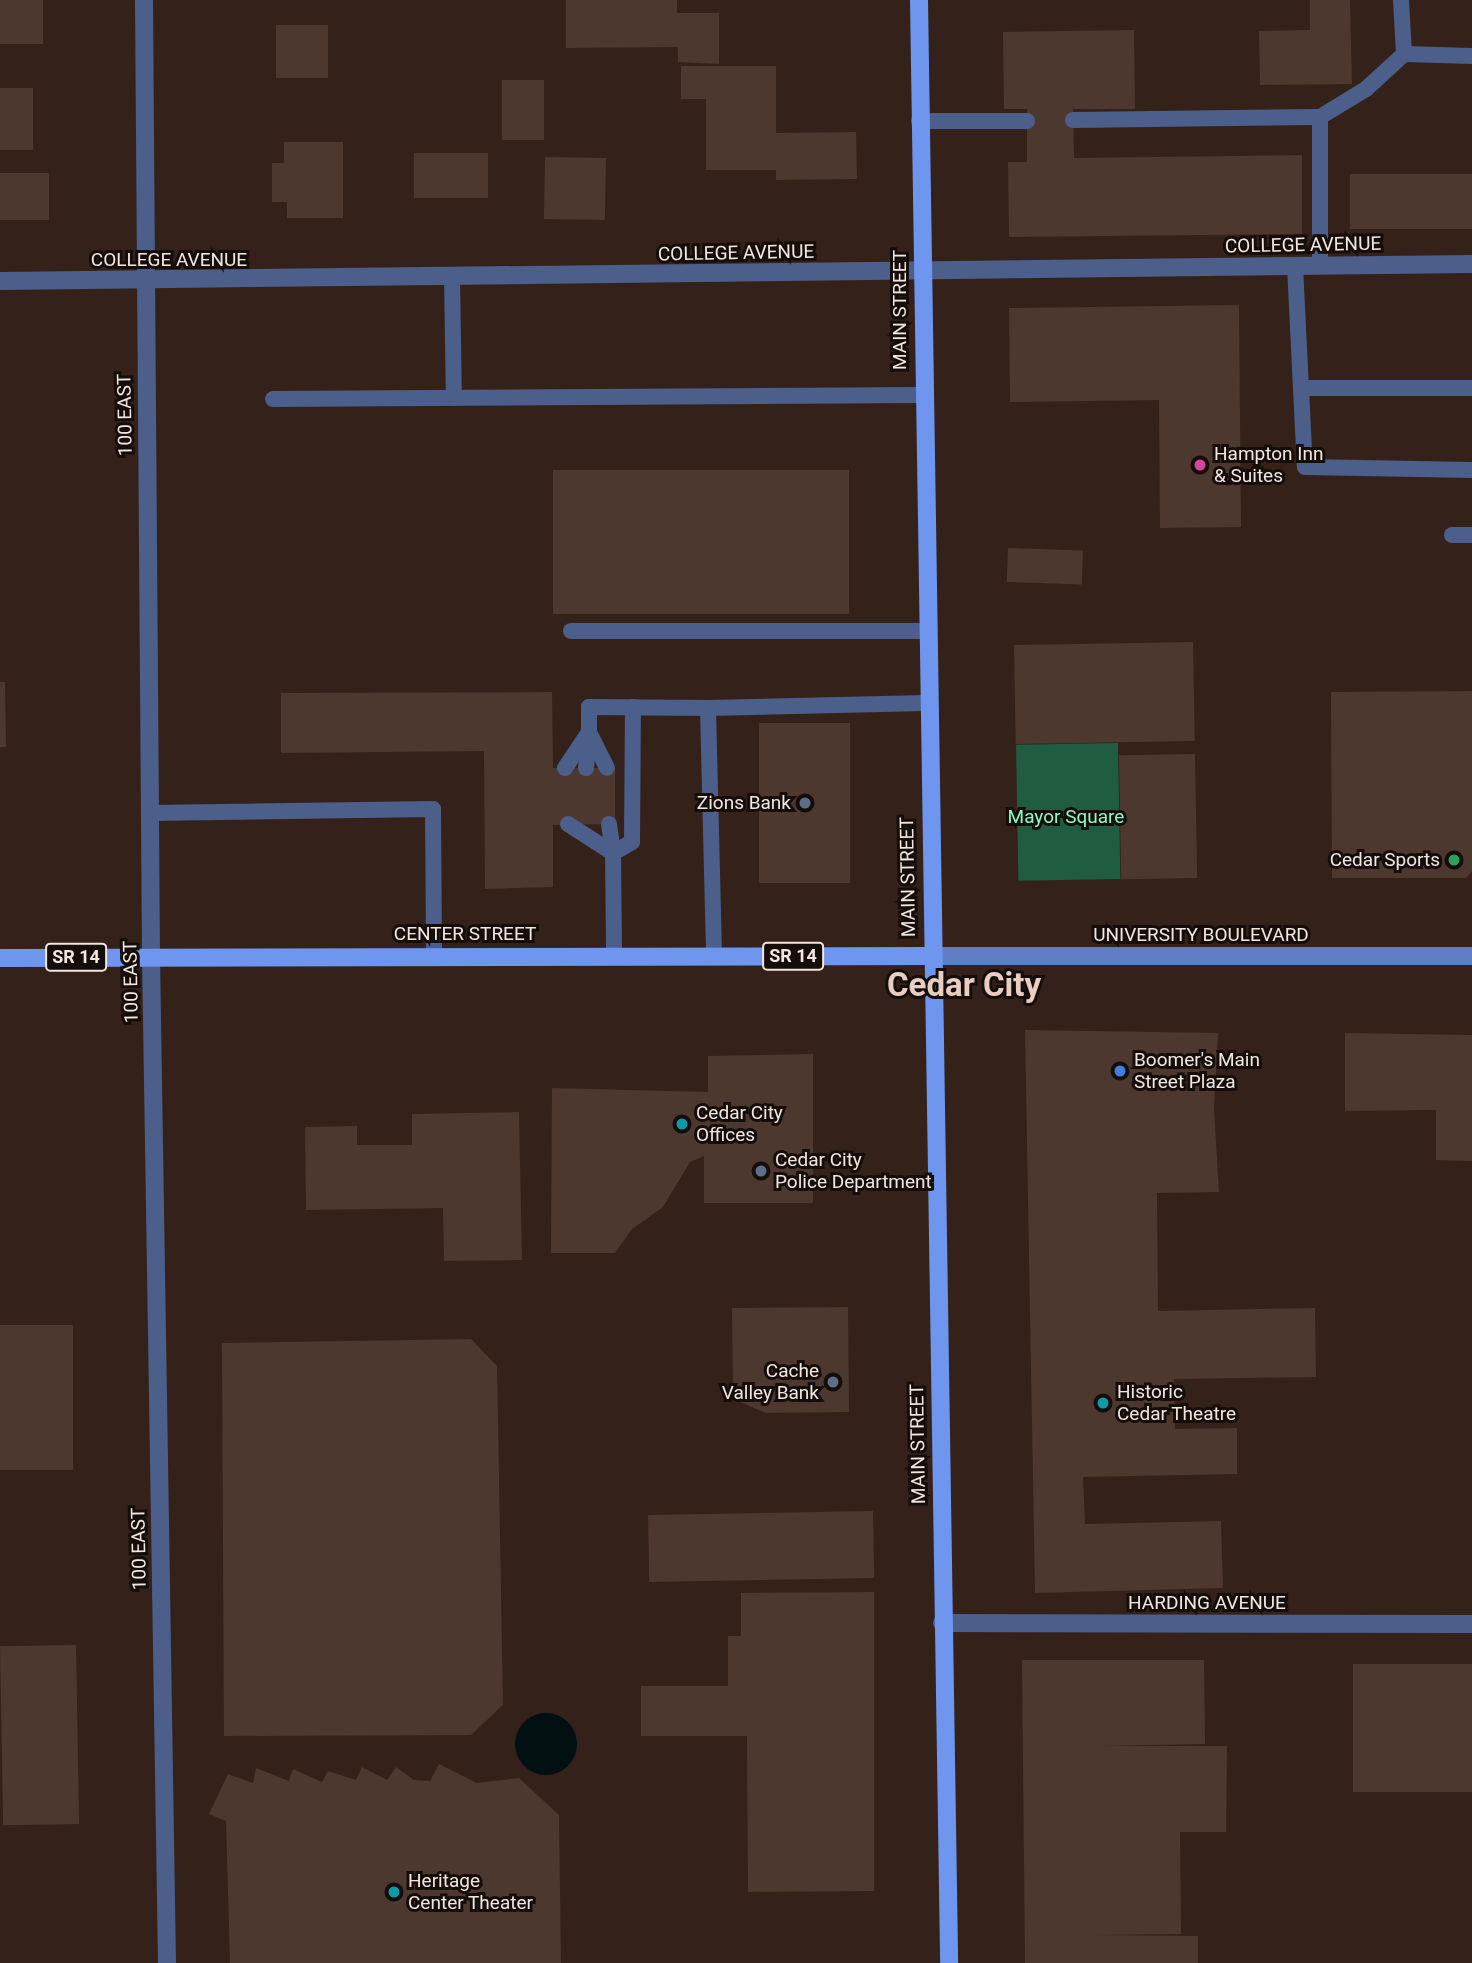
<!DOCTYPE html>
<html>
<head>
<meta charset="utf-8">
<style>
  body { margin:0 }
  #map { position:relative; width:1472px; height:1963px; overflow:hidden; background:#342119; font-family:Roboto,sans-serif }
  div>[style] { position:absolute }
  [style*='--x'] { left:calc(var(--x)*1px); top:calc(var(--y)*1px); width:calc(var(--w)*1px); rotate:calc(var(--a)*1deg) }
  .green>* { inset:0; background:#1f5c40; transform-origin:0 0 }
  .water>* { inset:0; background:#031012 }
  .round { border-radius:50% }
  .building>* { inset:0; background:#4d3830; transform-origin:0 0 }
  .lane>* { height:16px; margin:-8px; padding:0 8px; transform-origin:8px; border-radius:8px; background:#4b5f8a }
  .street>* { height:18px; margin:-9px; padding:0 9px; transform-origin:9px; border-radius:9px; background:#4b5f8a }
  .secondary>* { height:18px; margin:-9px; padding:0 9px; transform-origin:9px; border-radius:9px; background:#5f7ec3 }
  .primary>* { height:18px; margin:-9px; padding:0 9px; transform-origin:9px; border-radius:9px; background:#6e96ef }
  .dots>* { width:19px; height:19px; translate:-50% -50%; box-sizing:border-box; border:4px solid #150d09; border-radius:50% }
  span { translate:-50% -50%; white-space:nowrap; text-align:center; line-height:1.15; -webkit-text-stroke:6px #150d09; paint-order:stroke }
  .shield-label span { padding:2px 5px; background:#150d09; border:2px solid; border-radius:5px; -webkit-text-stroke-width:0 }
  .shield-label { font-size:18px; color:#f3e5e0; font-weight:700 }
  .street-label { font-size:19px; color:#f3e5e0 }
  .poi-label { font-size:19px; color:#f3e5e0 }
  .left { translate:0 -50%; text-align:left }
  .right { translate:-100% -50%; text-align:right }
  .park-label { font-size:19px; color:#88fbc2 }
  .town-label { font-size:33px; color:#e7cdc2; font-weight:700 }
</style>
</head>
<body>
<div id="map">
  <div class="green">
    <div style="left:1118px;top:743px;width:136px;height:102px;rotate:89deg"></div>
  </div>
  <div class="water">
    <div class="round" style="left:515px;top:1713px;width:62px;height:62px"></div>
  </div>
  <div class="building">
    <div style="left:0;top:0;width:43px;height:44px"></div>
    <div style="clip-path:polygon(566px 0,677px 0,677px 13px,719px 13px,719px 64px,678px 62px,678px 47px,566px 48px)"></div>
    <div style="clip-path:polygon(1310px 0,1350px 0,1352px 84px,1260px 85px,1259px 31px,1310px 30px)"></div>
    <div style="left:276px;top:25px;width:52px;height:53px"></div>
    <div style="clip-path:polygon(1134px 30px,1135px 109px,1073px 109px,1074px 158px,1302px 155px,1302px 234px,1009px 237px,1008px 162px,1027px 162px,1027px 109px,1004px 109px,1003px 32px)"></div>
    <div style="clip-path:polygon(681px 66px,776px 66px,776px 133px,856px 132px,857px 179px,776px 180px,776px 170px,706px 170px,706px 99px,681px 99px)"></div>
    <div style="left:502px;top:80px;width:42px;height:60px"></div>
    <div style="left:0;top:88px;width:33px;height:62px"></div>
    <div style="clip-path:polygon(284px 142px,343px 142px,343px 218px,287px 218px,287px 202px,272px 202px,272px 163px,284px 163px)"></div>
    <div style="left:414px;top:153px;width:74px;height:45px"></div>
    <div style="left:545px;top:157px;width:61px;height:62px;rotate:1deg"></div>
    <div style="left:49px;top:173px;width:47px;height:49px;rotate:90deg"></div>
    <div style="left:1472px;top:174px;width:55px;height:122px;rotate:90deg"></div>
    <div style="clip-path:polygon(1239px 305px,1241px 527px,1160px 528px,1159px 400px,1010px 402px,1009px 308px)"></div>
    <div style="left:849px;top:470px;width:144px;height:296px;rotate:90deg"></div>
    <div style="left:1008px;top:548px;width:75px;height:34px;rotate:2deg"></div>
    <div style="left:1193px;top:642px;width:99px;height:179px;rotate:89deg"></div>
    <div style="clip-path:polygon(0 682px,5px 682px,6px 747px,0 747px)"></div>
    <div style="clip-path:polygon(1472px 691px,1472px 871px,1466px 878px,1332px 878px,1331px 692px)"></div>
    <div style="clip-path:polygon(552px 692px,553px 768px,615px 768px,615px 824px,553px 825px,553px 887px,485px 889px,484px 751px,281px 753px,281px 693px)"></div>
    <div style="left:850px;top:723px;width:160px;height:91px;rotate:90deg"></div>
    <div style="left:1195px;top:754px;width:124px;height:76px;rotate:89deg"></div>
    <div style="clip-path:polygon(1025px 1030px,1218px 1033px,1214px 1109px,1219px 1192px,1157px 1193px,1158px 1311px,1315px 1308px,1316px 1377px,1174px 1379px,1175px 1429px,1237px 1428px,1237px 1474px,1083px 1477px,1085px 1524px,1221px 1521px,1223px 1588px,1035px 1593px)"></div>
    <div style="clip-path:polygon(1345px 1033px,1472px 1035px,1472px 1161px,1436px 1160px,1436px 1110px,1345px 1111px)"></div>
    <div style="clip-path:polygon(813px 1054px,813px 1203px,704px 1203px,704px 1156px,690px 1162px,663px 1207px,632px 1229px,615px 1253px,551px 1253px,552px 1088px,708px 1092px,708px 1056px)"></div>
    <div style="clip-path:polygon(519px 1112px,522px 1260px,444px 1261px,443px 1208px,306px 1210px,305px 1127px,357px 1126px,357px 1145px,412px 1145px,412px 1114px)"></div>
    <div style="clip-path:polygon(848px 1307px,849px 1412px,766px 1413px,733px 1399px,732px 1308px)"></div>
    <div style="left:0;top:1325px;width:73px;height:145px"></div>
    <div style="clip-path:polygon(471px 1339px,497px 1366px,503px 1705px,471px 1735px,224px 1736px,222px 1343px)"></div>
    <div style="left:873px;top:1511px;width:67px;height:225px;rotate:89deg"></div>
    <div style="clip-path:polygon(874px 1592px,874px 1891px,748px 1892px,747px 1736px,641px 1736px,641px 1686px,728px 1686px,728px 1636px,741px 1636px,741px 1593px)"></div>
    <div style="left:76px;top:1645px;width:179px;height:76px;rotate:89deg"></div>
    <div style="clip-path:polygon(1022px 1660px,1204px 1660px,1205px 1744px,1102px 1746px,1227px 1746px,1226px 1832px,1180px 1832px,1181px 1934px,1092px 1935px,1198px 1936px,1198px 1963px,1025px 1963px)"></div>
    <div style="left:1472px;top:1664px;width:128px;height:119px;rotate:90deg"></div>
    <div style="clip-path:polygon(439px 1764px,477px 1783px,519px 1778px,559px 1815px,561px 1963px,230px 1963px,226px 1821px,209px 1814px,228px 1774px,253px 1783px,256px 1768px,289px 1781px,293px 1769px,322px 1782px,328px 1771px,356px 1780px,362px 1767px,387px 1780px,396px 1767px,414px 1780px,430px 1781px)"></div>
  </div>
  <div class="lane">
    <div style="--x:1401;--y:0;--w:54;--a:86.8"></div>
    <div style="--x:1320;--y:117;--w:54;--a:-31.3"></div>
    <div style="--x:1366;--y:89;--w:52;--a:-42.6"></div>
    <div style="--x:1404;--y:54;--w:68;--a:1.7"></div>
    <div style="--x:1073;--y:120;--w:247;--a:-0.7"></div>
    <div style="--x:1320;--y:117;--w:149;--a:90"></div>
    <div style="--x:919;--y:121;--w:108;--a:0"></div>
    <div style="--x:1295;--y:266;--w:201;--a:87.2"></div>
    <div style="--x:1305;--y:467;--w:167;--a:1"></div>
    <div style="--x:452;--y:277;--w:121;--a:89.1"></div>
    <div style="--x:1301;--y:388;--w:171;--a:0"></div>
    <div style="--x:273;--y:399;--w:649;--a:-0.35"></div>
    <div style="--x:1452;--y:535;--w:20;--a:0"></div>
    <div style="--x:571;--y:631;--w:354;--a:0"></div>
    <div style="--x:708;--y:708;--w:218;--a:-1.3"></div>
    <div style="--x:589;--y:732;--w:40;--a:63.4"></div>
    <div style="--x:565;--y:768;--w:43;--a:-56.3"></div>
    <div style="--x:589;--y:732;--w:25;--a:-90"></div>
    <div style="--x:589;--y:707;--w:119;--a:0.5"></div>
    <div style="--x:708;--y:708;--w:247;--a:88.6"></div>
    <div style="--x:586;--y:768;--w:34;--a:-85"></div>
    <div style="--x:150;--y:813;--w:283;--a:-0.8"></div>
    <div style="--x:433;--y:809;--w:146;--a:89.6"></div>
    <div style="--x:568;--y:824;--w:54;--a:32.8"></div>
    <div style="--x:613;--y:853;--w:102;--a:89.4"></div>
    <div style="--x:609;--y:824;--w:29;--a:82"></div>
    <div style="--x:613;--y:853;--w:22;--a:-30"></div>
    <div style="--x:632;--y:842;--w:135;--a:-89.6"></div>
  </div>
  <div class="street">
    <div style="--x:144;--y:0;--w:956;--a:89.58"></div>
    <div style="--x:151;--y:956;--w:1007;--a:89.09"></div>
    <div style="--x:0;--y:281;--w:1472;--a:-0.66"></div>
    <div style="--x:942;--y:1623;--w:530;--a:0.11"></div>
  </div>
  <div class="secondary">
    <div style="--x:930;--y:956;--w:542;--a:0"></div>
  </div>
  <div class="primary">
    <div style="--x:919;--y:0;--w:1963;--a:89.12"></div>
    <div style="--x:0;--y:958;--w:930;--a:-0.12"></div>
  </div>
  <div class="dots">
    <div style="left:1200px;top:465px;background:#d1479c"></div>
    <div style="left:805px;top:803px;background:#5c6f8a"></div>
    <div style="left:1454px;top:860px;background:#2e9e5b"></div>
    <div style="left:1120px;top:1071px;background:#3f7fe0"></div>
    <div style="left:682px;top:1124px;background:#0f9aa8"></div>
    <div style="left:761px;top:1171px;background:#5c6f8a"></div>
    <div style="left:833px;top:1382px;background:#5c6f8a"></div>
    <div style="left:1103px;top:1403px;background:#0f9aa8"></div>
    <div style="left:394px;top:1892px;background:#0f9aa8"></div>
  </div>
  <div class="shield-label">
    <span style="left:793px;top:956px">SR 14</span>
    <span style="left:76px;top:957px">SR 14</span>
  </div>
  <div class="street-label">
    <span style="left:1303px;top:245px;rotate:-1deg">COLLEGE AVENUE</span>
    <span style="left:736px;top:253px;rotate:-1deg">COLLEGE AVENUE</span>
    <span style="left:169px;top:260px">COLLEGE AVENUE</span>
    <span style="left:900px;top:310px;rotate:-90deg">MAIN STREET</span>
    <span style="left:125px;top:415px;rotate:-91deg">100 EAST</span>
    <span style="left:908px;top:877px;rotate:-91deg">MAIN STREET</span>
    <span style="left:465px;top:934px">CENTER STREET</span>
    <span style="left:1201px;top:935px">UNIVERSITY BOULEVARD</span>
    <span style="left:131px;top:982px;rotate:-91deg">100 EAST</span>
    <span style="left:918px;top:1444px;rotate:-91deg">MAIN STREET</span>
    <span style="left:139px;top:1549px;rotate:-91deg">100 EAST</span>
    <span style="left:1207px;top:1603px">HARDING AVENUE</span>
  </div>
  <div class="poi-label">
    <span class="left" style="left:1214px;top:465px">Hampton Inn<br>&amp; Suites</span>
    <span class="right" style="left:791px;top:803px">Zions Bank</span>
    <span class="right" style="left:1440px;top:860px">Cedar Sports</span>
    <span class="left" style="left:1134px;top:1071px">Boomer's Main<br>Street Plaza</span>
    <span class="left" style="left:696px;top:1124px">Cedar City<br>Offices</span>
    <span class="left" style="left:775px;top:1171px">Cedar City<br>Police Department</span>
    <span class="right" style="left:819px;top:1382px">Cache<br>Valley Bank</span>
    <span class="left" style="left:1117px;top:1403px">Historic<br>Cedar Theatre</span>
    <span class="left" style="left:408px;top:1892px">Heritage<br>Center Theater</span>
  </div>
  <div class="park-label">
    <span style="left:1066px;top:817px">Mayor Square</span>
  </div>
  <div class="town-label">
    <span style="left:964px;top:985px">Cedar City</span>
  </div>
</div>
</body>
</html>
